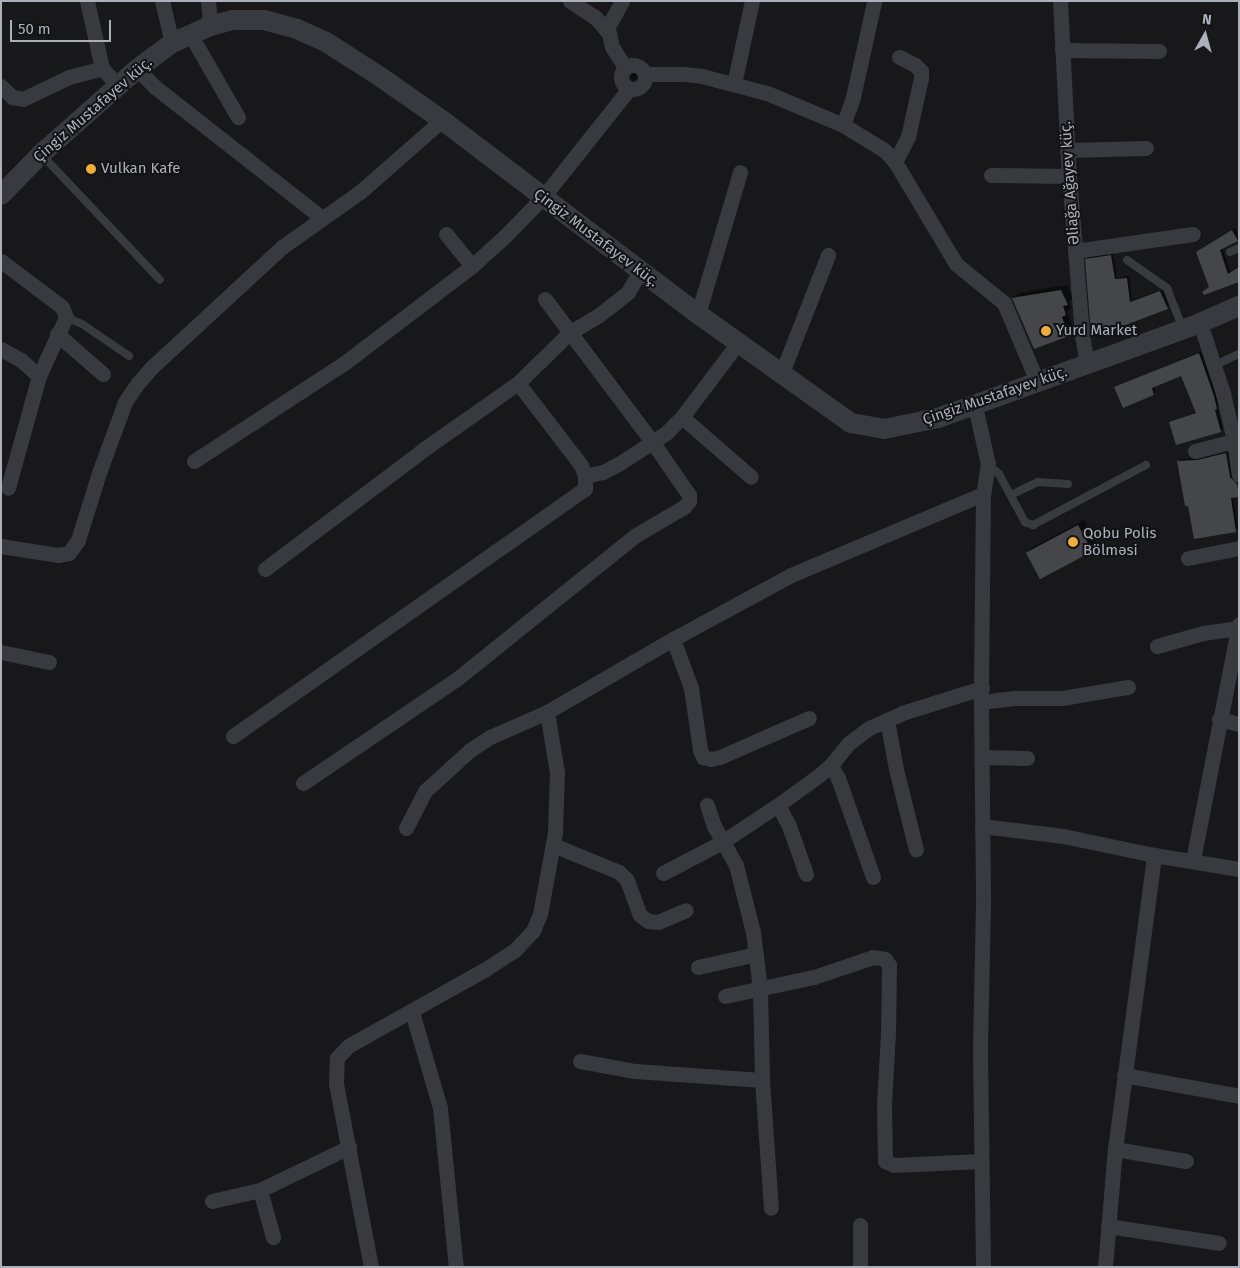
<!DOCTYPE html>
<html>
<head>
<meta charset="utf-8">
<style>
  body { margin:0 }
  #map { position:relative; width:1240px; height:1268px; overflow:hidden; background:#18181a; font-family:"Fira Sans",sans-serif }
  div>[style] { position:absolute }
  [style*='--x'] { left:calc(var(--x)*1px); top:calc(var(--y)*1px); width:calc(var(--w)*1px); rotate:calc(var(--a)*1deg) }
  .shadow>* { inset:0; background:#0007 }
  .building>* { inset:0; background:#45464a; transform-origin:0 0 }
  .service>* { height:8px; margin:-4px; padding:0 4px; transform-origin:4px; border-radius:4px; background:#393a3f }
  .minor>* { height:15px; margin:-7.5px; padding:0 7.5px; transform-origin:7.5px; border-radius:7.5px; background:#393a3f }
  .minor>.ring { margin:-7.5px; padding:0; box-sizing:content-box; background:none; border:15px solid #393a3f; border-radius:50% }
  .tertiary>* { height:20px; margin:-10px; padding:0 10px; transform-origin:10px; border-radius:10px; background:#393a3f }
  .dots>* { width:14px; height:14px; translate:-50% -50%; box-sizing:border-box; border:2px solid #131315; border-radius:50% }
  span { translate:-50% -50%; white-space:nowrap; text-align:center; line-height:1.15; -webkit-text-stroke:4px #131315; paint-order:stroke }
  .street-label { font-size:15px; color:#abb0ba }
  .poi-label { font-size:15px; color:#abb0ba }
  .left { translate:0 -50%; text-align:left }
  .frame { position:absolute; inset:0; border:2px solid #abb0ba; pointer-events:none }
  .north { position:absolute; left:1180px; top:10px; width:50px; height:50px; -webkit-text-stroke:4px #131315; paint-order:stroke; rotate:7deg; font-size:14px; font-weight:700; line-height:20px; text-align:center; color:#abb0ba }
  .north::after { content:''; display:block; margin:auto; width:18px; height:22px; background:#abb0ba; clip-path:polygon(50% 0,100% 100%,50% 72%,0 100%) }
  .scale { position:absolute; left:10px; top:20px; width:101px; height:22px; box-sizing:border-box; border:2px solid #abb0ba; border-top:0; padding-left:6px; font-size:15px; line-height:18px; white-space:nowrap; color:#abb0ba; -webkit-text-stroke:4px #131315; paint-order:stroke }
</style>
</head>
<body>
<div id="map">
  <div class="shadow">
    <div style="clip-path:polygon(639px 70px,641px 78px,638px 80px,630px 79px,632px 73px)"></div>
    <div style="clip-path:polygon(1235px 228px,1239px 239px,1222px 248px,1231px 273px,1211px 287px,1200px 250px)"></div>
    <div style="clip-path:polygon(1113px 253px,1117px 278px,1129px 276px,1132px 300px,1163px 290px,1169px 306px,1096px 335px,1086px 259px,1089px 257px)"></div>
    <div style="clip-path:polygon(1067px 285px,1073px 298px,1069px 302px,1071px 308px,1067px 312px,1074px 329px,1068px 335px,1013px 298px,1019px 293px)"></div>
    <div style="clip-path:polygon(1201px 351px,1216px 393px,1219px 405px,1217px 407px,1223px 428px,1220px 430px,1170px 422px,1197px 412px,1181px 374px,1154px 385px,1156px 392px,1154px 394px,1116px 387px)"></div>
    <div style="clip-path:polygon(1228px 451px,1239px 481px,1239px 495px,1233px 496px,1238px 528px,1236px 530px,1195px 538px,1178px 462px,1181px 459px,1201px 458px)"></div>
    <div style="clip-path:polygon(1084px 520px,1097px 544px,1092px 550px,1041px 577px,1028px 552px,1033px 547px)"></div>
  </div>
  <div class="building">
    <div style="clip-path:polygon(1232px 230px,1238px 241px,1220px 250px,1228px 274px,1239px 267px,1239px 282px,1204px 295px,1202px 292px,1209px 287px,1196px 252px)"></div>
    <div style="clip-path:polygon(1111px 255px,1115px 279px,1127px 278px,1130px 302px,1160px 291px,1168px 309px,1096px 336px,1091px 334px,1085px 259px)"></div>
    <div style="clip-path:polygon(1061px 290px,1068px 305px,1063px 306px,1066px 315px,1062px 317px,1069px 336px,1034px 349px,1012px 298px)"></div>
    <div style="clip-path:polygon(1199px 353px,1214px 396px,1217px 409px,1215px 410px,1221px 432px,1176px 445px,1169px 422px,1196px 413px,1181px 376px,1152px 388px,1154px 395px,1123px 408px,1114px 387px)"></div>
    <div style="clip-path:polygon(1226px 453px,1230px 477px,1237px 484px,1239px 494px,1239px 497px,1231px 498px,1236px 532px,1194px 539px,1188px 506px,1185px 506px,1177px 461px,1197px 460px)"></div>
    <div style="left:1078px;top:525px;width:30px;height:59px;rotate:62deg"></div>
  </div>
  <div class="service">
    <div style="--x:41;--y:154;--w:173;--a:46.6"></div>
    <div style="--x:1230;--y:252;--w:10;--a:-24"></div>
    <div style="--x:1127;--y:260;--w:49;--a:35"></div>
    <div style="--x:1167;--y:288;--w:44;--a:68.7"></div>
    <div style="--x:66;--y:317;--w:17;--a:24"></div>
    <div style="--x:82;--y:324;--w:57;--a:34.2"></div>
    <div style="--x:1213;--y:366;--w:29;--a:-25"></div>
    <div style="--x:988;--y:464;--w:15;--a:42"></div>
    <div style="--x:999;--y:474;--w:55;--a:61.6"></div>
    <div style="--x:1025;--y:522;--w:9;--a:21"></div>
    <div style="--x:1033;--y:525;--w:128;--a:-28"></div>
    <div style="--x:1011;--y:495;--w:30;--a:-26"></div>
    <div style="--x:1038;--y:482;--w:30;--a:4"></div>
  </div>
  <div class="minor">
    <div style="--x:87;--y:1;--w:69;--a:77.4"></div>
    <div style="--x:102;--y:68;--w:24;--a:48"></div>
    <div style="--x:162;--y:1;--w:43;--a:76.6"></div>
    <div style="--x:208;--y:1;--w:25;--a:85"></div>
    <div style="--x:570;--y:1;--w:30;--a:33"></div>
    <div style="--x:595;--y:17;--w:21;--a:49"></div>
    <div style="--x:609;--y:33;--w:14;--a:78"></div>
    <div style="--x:612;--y:47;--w:24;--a:57"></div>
    <div style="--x:1060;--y:1;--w:175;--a:87.1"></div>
    <div style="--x:1069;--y:176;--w:160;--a:85.3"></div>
    <div style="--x:1082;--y:335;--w:28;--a:80"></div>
    <div style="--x:606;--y:30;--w:33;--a:-61"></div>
    <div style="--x:190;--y:34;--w:96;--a:60"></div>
    <div style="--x:1062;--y:50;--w:97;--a:0.6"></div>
    <div class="ring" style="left:621px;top:65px;width:9px;height:9px"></div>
    <div style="--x:137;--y:69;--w:25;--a:45"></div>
    <div style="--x:155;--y:87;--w:212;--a:38.1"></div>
    <div style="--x:645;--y:74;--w:39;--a:0"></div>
    <div style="--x:684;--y:74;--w:18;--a:6"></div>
    <div style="--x:702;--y:76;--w:67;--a:14.7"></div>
    <div style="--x:767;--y:93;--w:82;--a:22.8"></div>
    <div style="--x:843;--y:125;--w:48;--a:31.4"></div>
    <div style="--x:884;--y:150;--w:16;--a:47"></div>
    <div style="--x:895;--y:162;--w:119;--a:59.1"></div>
    <div style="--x:956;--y:264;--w:62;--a:39.1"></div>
    <div style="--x:1004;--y:303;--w:85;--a:67.1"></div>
    <div style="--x:734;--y:84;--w:85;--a:-77.8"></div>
    <div style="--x:1;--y:86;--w:16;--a:45"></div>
    <div style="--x:12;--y:97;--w:11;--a:10"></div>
    <div style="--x:23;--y:99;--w:51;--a:-25.6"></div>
    <div style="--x:69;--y:77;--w:34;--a:-15"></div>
    <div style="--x:843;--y:125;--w:30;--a:-70"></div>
    <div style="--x:853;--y:97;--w:97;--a:-77.5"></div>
    <div style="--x:1067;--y:150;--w:79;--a:-1.5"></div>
    <div style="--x:895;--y:162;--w:28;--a:-63"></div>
    <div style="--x:908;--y:137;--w:60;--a:-77.6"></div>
    <div style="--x:921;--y:78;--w:7;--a:-90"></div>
    <div style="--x:921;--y:71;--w:8;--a:-135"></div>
    <div style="--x:915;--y:65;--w:18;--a:-153"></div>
    <div style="--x:991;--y:175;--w:78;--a:0.7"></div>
    <div style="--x:446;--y:234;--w:41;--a:50.9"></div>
    <div style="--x:1075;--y:251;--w:119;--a:-8.2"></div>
    <div style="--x:1;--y:261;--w:76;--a:37"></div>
    <div style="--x:62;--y:307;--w:11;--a:68"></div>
    <div style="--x:66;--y:317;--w:65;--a:114.6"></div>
    <div style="--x:39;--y:376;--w:116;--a:105.5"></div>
    <div style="--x:698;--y:314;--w:148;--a:-73.5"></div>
    <div style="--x:1200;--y:323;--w:74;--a:71.8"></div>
    <div style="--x:1223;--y:393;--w:49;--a:77.1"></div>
    <div style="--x:1234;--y:441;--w:34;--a:82"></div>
    <div style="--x:57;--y:334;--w:61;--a:41"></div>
    <div style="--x:1;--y:349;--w:23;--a:29"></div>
    <div style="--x:21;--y:360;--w:24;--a:42"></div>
    <div style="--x:781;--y:375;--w:129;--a:-68.6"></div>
    <div style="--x:518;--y:383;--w:103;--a:52.5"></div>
    <div style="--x:581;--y:465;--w:12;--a:70"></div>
    <div style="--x:975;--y:406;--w:59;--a:77.4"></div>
    <div style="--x:988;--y:464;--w:30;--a:99"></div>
    <div style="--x:983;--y:494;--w:208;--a:90.6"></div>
    <div style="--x:981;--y:702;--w:202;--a:89.4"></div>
    <div style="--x:983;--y:904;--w:148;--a:91.2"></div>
    <div style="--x:980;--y:1052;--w:215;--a:89.2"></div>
    <div style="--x:682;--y:417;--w:91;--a:41"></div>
    <div style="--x:1195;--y:451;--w:40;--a:-14.4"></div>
    <div style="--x:194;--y:461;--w:178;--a:-33.1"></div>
    <div style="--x:343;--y:364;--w:162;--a:-37.2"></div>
    <div style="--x:472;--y:266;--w:43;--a:-42.2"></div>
    <div style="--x:504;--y:237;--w:56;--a:-45.7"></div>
    <div style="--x:543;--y:197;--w:138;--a:-51.5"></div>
    <div style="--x:1;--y:546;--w:58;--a:9"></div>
    <div style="--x:58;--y:555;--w:11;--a:-10"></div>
    <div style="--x:69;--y:553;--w:16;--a:-55"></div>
    <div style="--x:78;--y:540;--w:73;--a:-72.6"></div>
    <div style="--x:100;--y:470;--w:72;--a:-69.8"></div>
    <div style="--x:125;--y:402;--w:23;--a:-56"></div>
    <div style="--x:138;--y:383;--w:21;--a:-49"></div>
    <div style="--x:152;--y:367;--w:177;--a:-42.7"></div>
    <div style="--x:282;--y:247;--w:95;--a:-35.2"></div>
    <div style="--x:360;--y:192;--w:109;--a:-41.3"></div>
    <div style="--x:1188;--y:558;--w:52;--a:-11.1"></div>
    <div style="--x:265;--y:569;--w:199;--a:-37"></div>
    <div style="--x:424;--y:449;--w:115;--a:-35.1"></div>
    <div style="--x:518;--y:383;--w:71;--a:-44.4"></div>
    <div style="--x:569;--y:333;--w:35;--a:-31"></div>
    <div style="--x:599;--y:315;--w:37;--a:-38"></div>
    <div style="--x:628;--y:292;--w:24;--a:-60"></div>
    <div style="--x:673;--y:639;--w:52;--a:69.8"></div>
    <div style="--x:691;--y:688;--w:63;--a:81.7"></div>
    <div style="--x:700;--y:750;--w:8;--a:67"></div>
    <div style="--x:703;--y:757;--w:8;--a:14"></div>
    <div style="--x:711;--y:759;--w:9;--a:-13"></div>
    <div style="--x:720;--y:757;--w:97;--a:-23.7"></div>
    <div style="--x:1157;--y:646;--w:48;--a:-15.8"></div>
    <div style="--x:1203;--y:633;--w:35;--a:-8"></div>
    <div style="--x:1;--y:652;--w:49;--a:11.8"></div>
    <div style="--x:981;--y:702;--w:35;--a:-7"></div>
    <div style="--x:1016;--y:698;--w:46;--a:0"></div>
    <div style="--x:1062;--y:698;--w:67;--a:-9.5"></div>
    <div style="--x:1219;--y:719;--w:21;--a:14"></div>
    <div style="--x:887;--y:720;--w:50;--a:79.6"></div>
    <div style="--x:896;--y:769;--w:83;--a:76.1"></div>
    <div style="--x:233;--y:736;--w:430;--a:-35.1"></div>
    <div style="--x:585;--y:489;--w:13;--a:-90"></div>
    <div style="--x:585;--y:476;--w:18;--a:-13"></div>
    <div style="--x:603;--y:472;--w:19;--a:-28"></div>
    <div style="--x:620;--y:463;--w:55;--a:-33.1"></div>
    <div style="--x:666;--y:433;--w:23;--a:-45"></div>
    <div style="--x:682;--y:417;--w:93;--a:-52.9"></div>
    <div style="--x:982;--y:757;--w:45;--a:1.3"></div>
    <div style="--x:831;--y:765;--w:15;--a:62"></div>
    <div style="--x:838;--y:778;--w:105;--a:70.5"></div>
    <div style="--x:303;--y:783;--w:187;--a:-34.1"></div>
    <div style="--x:458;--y:678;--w:228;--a:-38.8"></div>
    <div style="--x:636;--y:535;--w:56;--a:-30.3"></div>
    <div style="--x:684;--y:507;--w:8;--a:-50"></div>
    <div style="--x:689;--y:501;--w:6;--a:-90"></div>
    <div style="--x:689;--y:495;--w:63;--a:-124.7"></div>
    <div style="--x:653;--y:443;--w:180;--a:-126.9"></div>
    <div style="--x:707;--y:805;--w:22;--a:72"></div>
    <div style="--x:714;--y:826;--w:45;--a:60.6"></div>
    <div style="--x:736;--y:865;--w:69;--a:75.8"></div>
    <div style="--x:753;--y:932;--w:57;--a:83"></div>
    <div style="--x:760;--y:989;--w:91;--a:88.7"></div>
    <div style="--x:762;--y:1080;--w:128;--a:86"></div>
    <div style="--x:778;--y:805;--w:24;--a:62"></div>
    <div style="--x:789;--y:826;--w:51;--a:70.5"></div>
    <div style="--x:982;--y:826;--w:82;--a:7"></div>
    <div style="--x:1063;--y:836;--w:93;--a:11.8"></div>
    <div style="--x:1154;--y:855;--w:86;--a:9.4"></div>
    <div style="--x:406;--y:828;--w:42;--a:-62.8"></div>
    <div style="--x:425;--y:791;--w:61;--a:-42.3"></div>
    <div style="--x:470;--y:750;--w:24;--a:-33"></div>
    <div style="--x:490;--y:737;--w:62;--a:-23.7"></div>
    <div style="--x:547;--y:712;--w:146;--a:-30.1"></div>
    <div style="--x:673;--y:639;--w:134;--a:-28.5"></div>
    <div style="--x:791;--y:575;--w:208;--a:-22.9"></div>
    <div style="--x:553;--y:845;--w:71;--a:22.2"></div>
    <div style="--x:619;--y:872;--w:11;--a:45"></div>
    <div style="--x:627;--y:880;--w:37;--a:70"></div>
    <div style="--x:640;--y:915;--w:10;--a:37"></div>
    <div style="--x:648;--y:921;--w:10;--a:6"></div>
    <div style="--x:658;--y:922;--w:30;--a:-23"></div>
    <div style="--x:1193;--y:860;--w:240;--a:-79"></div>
    <div style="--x:663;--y:873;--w:67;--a:-27.7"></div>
    <div style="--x:722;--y:842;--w:67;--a:-33.5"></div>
    <div style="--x:778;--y:805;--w:49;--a:-35.9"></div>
    <div style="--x:818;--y:776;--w:17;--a:-40"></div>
    <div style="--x:831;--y:765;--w:28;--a:-51"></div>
    <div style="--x:849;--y:743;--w:25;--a:-37"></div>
    <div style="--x:869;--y:728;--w:36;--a:-24"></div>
    <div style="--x:902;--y:713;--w:84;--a:-17.4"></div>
    <div style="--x:698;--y:967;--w:59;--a:-12.6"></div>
    <div style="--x:725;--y:996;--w:91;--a:-12.1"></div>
    <div style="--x:814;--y:977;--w:62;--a:-18.7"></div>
    <div style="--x:873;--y:957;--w:12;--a:9"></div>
    <div style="--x:885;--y:959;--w:7;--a:56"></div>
    <div style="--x:889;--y:965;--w:68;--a:90.8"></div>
    <div style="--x:888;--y:1033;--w:71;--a:93.2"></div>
    <div style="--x:884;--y:1104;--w:57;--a:89"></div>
    <div style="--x:885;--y:1161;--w:10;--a:24"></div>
    <div style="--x:894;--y:1165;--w:87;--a:-2.6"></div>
    <div style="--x:412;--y:1012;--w:100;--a:73.7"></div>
    <div style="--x:440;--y:1108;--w:160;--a:84.3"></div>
    <div style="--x:580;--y:1061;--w:56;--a:10.3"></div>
    <div style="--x:635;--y:1071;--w:127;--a:4.1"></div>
    <div style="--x:1124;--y:1075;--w:117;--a:10.3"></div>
    <div style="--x:1115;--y:1149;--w:72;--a:9.6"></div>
    <div style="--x:260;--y:1190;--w:49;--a:74.5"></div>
    <div style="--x:212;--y:1201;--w:49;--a:-12.9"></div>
    <div style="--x:260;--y:1190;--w:99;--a:-25.8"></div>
    <div style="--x:860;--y:1225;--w:42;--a:90"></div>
    <div style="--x:1108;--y:1226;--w:112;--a:8.7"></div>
    <div style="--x:371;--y:1267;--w:187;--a:-100.8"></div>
    <div style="--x:336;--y:1083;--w:25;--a:-88"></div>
    <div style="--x:337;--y:1058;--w:16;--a:-47"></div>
    <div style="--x:348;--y:1046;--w:156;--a:-29.2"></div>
    <div style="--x:484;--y:970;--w:37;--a:-33"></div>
    <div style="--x:515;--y:950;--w:26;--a:-47"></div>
    <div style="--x:533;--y:931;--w:18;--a:-68"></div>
    <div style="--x:540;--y:914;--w:83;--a:-79.6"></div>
    <div style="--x:555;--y:832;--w:60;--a:-88.1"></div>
    <div style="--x:557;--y:772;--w:61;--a:-99.5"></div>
    <div style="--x:1105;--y:1267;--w:118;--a:-85.2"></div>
    <div style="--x:1115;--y:1149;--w:297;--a:-82.4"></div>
  </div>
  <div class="tertiary">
    <div style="--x:1;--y:195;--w:57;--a:-45.7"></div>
    <div style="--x:41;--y:154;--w:128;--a:-41.5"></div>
    <div style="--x:137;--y:69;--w:44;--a:-36.6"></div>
    <div style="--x:172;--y:43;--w:42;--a:-24.1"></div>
    <div style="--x:210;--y:26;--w:23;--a:-15"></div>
    <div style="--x:232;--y:20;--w:32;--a:0"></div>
    <div style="--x:264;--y:20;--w:34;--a:15"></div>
    <div style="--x:297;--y:29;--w:32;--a:24"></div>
    <div style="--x:326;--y:42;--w:67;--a:32.7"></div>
    <div style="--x:382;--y:78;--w:73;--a:35"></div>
    <div style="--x:442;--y:120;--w:321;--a:37.2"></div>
    <div style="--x:698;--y:314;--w:188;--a:35.5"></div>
    <div style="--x:851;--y:423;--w:34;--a:10"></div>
    <div style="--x:884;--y:429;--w:55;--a:-11.5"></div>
    <div style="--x:938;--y:418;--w:279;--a:-19.9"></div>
    <div style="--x:1200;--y:323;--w:43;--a:-23.6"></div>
  </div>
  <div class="dots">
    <div style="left:91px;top:169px;background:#efad3b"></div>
    <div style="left:1046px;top:331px;background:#efad3b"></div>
    <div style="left:1073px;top:542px;background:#efad3b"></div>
  </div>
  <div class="street-label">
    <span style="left:93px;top:110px;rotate:-41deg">Çingiz Mustafayev küç.</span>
    <span style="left:1070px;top:183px;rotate:-94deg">Əliağa Ağayev küç.</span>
    <span style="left:596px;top:238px;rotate:37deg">Çingiz Mustafayev küç.</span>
    <span style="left:995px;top:396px;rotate:-19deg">Çingiz Mustafayev küç.</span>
  </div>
  <div class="poi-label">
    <span class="left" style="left:101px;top:169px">Vulkan Kafe</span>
    <span class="left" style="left:1056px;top:331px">Yurd Market</span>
    <span class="left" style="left:1083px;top:542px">Qobu Polis<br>Bölməsi</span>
  </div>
  <div class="frame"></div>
  <div class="north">N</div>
  <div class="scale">50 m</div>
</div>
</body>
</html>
